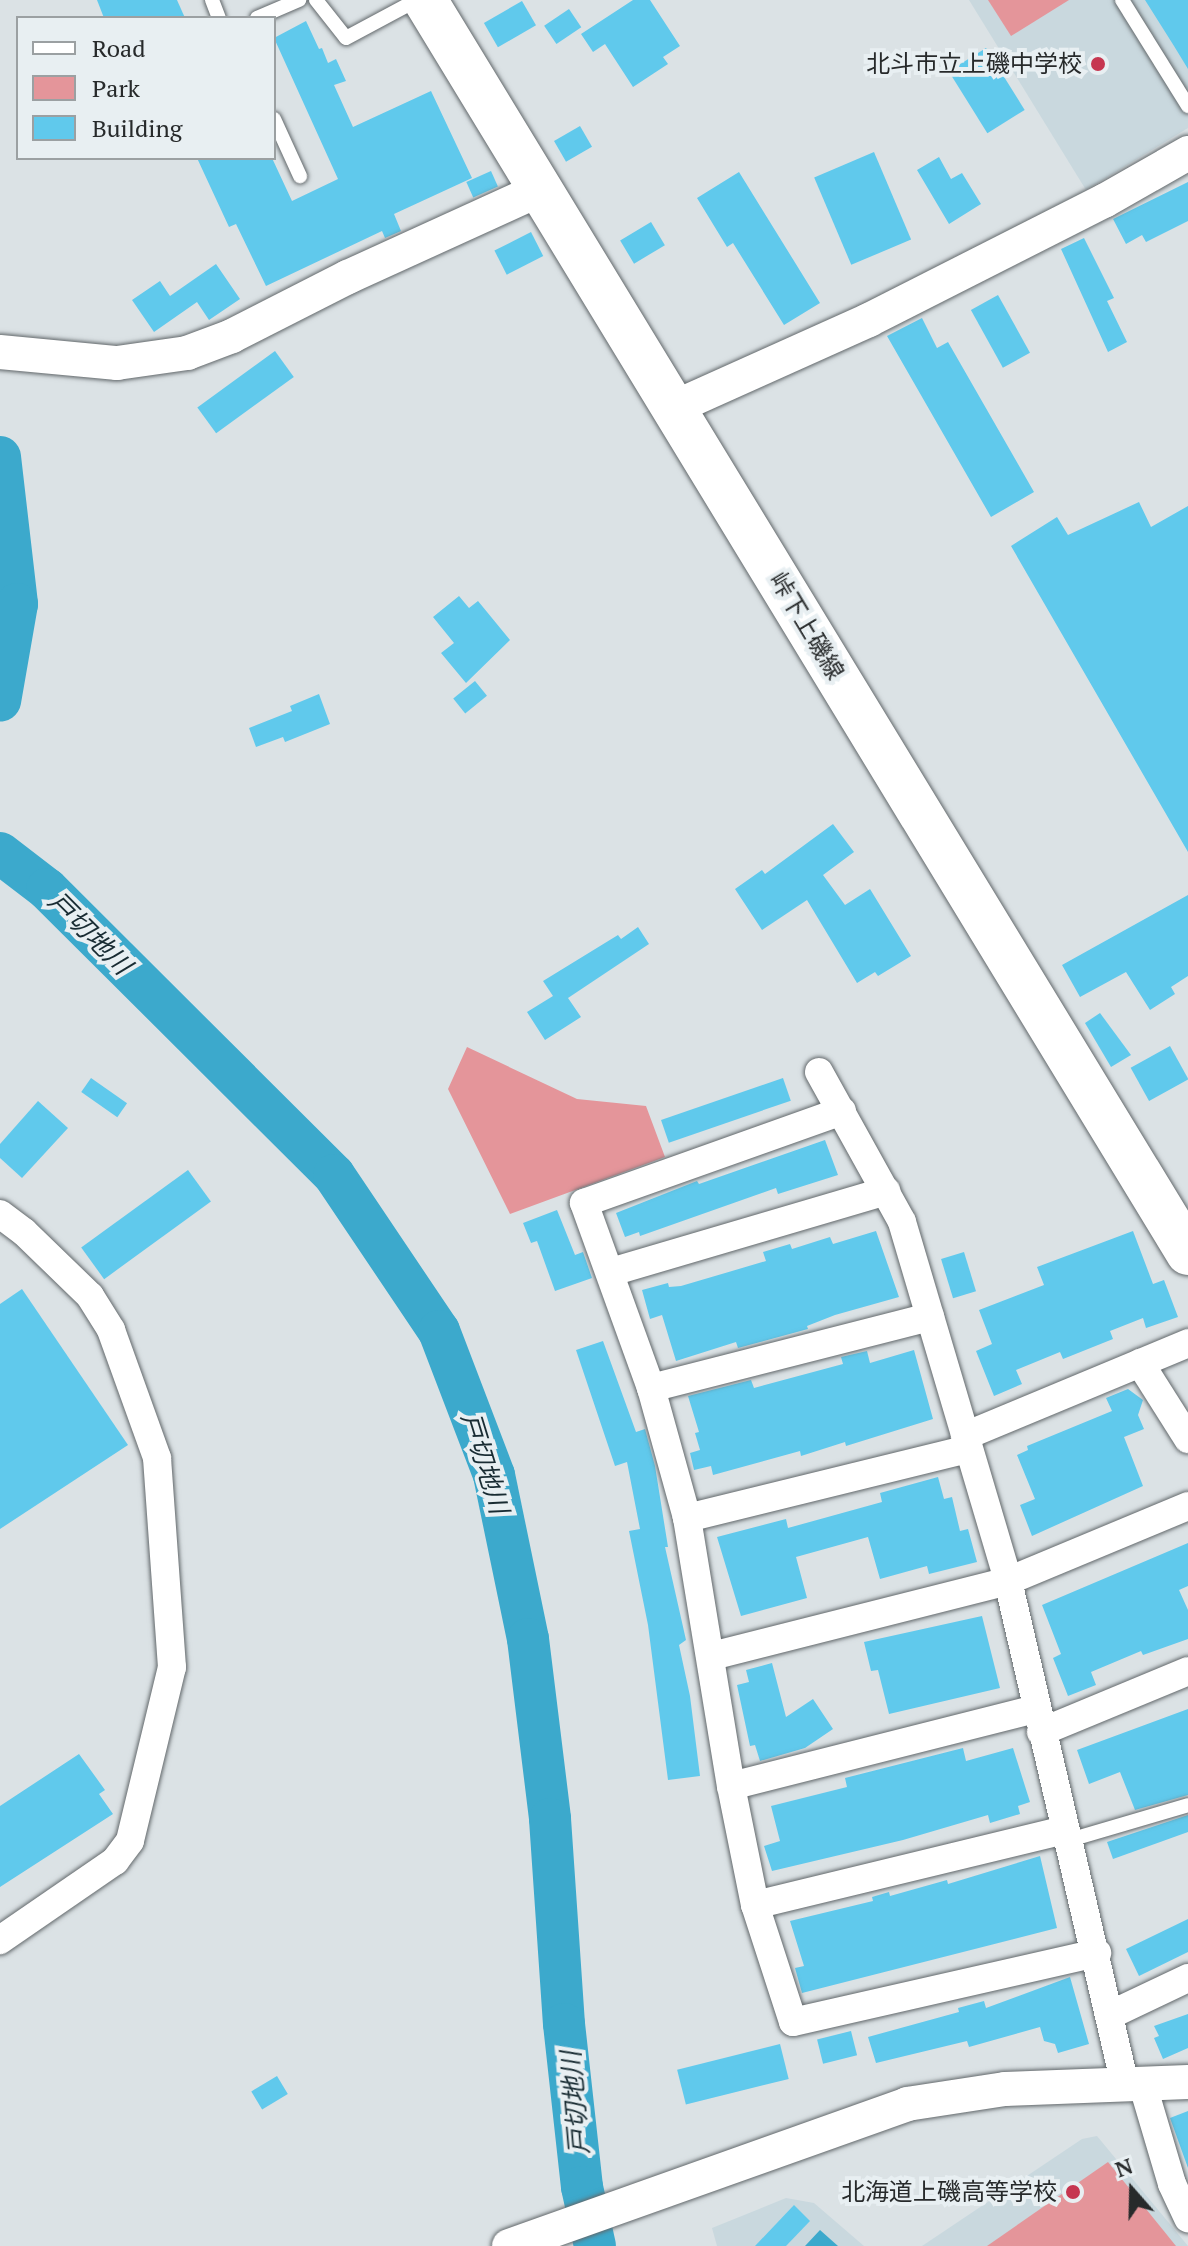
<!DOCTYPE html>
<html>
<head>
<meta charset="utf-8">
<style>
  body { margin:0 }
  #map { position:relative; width:1188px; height:2246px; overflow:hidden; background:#dbe2e5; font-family:"PT Serif","Noto Sans JP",serif }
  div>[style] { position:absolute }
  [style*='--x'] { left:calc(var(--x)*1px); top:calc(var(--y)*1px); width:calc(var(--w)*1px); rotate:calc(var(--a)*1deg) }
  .built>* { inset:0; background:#c9d8de }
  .green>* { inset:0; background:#e4959a }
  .water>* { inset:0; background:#3ca9cc }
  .river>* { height:42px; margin:-21px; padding:0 21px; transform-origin:21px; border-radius:21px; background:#3ca9cc }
  .building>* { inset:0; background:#60c9ec; transform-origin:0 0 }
  .roads { filter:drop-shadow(0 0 2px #62686b) drop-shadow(0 0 2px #62686b) }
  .service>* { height:14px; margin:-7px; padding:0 7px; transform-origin:7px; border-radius:7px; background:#fff }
  .minor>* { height:28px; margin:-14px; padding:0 14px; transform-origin:14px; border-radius:14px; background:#fff }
  .tertiary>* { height:34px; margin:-17px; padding:0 17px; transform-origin:17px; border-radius:17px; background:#fff }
  .primary>* { height:44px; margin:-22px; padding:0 22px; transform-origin:22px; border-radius:22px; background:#fff }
  .dots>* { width:22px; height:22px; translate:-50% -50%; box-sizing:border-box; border:4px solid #e8eff2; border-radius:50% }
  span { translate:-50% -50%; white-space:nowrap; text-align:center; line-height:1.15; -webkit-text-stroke:8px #e8eff2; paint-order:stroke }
  .poi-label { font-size:24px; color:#272a2b }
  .right { translate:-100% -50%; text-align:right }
  .street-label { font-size:24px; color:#272a2b }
  .water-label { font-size:26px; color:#192c33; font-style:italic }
  .legend { position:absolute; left:16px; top:16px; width:260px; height:144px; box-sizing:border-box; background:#e8eff2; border:2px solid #9ba0a2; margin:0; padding:10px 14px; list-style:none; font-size:24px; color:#272a2b }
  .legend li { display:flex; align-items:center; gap:16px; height:40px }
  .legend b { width:40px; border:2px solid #9ba0a2 }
  .north { position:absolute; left:1092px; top:2150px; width:80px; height:80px; -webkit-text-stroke:6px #e8eff2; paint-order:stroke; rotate:340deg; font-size:22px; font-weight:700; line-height:32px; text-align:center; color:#272a2b }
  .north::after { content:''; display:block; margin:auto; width:28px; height:36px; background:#272a2b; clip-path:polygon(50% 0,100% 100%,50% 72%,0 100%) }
</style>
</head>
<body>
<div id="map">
  <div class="built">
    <div style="clip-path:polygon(969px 0,1188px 0,1188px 128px,1086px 190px)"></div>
    <div style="clip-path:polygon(1097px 2136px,1188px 2246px,922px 2246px,1082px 2139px)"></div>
    <div style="clip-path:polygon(786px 2198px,814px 2203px,864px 2246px,717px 2246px,712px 2228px)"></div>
  </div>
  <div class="green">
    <div style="clip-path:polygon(988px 0,1069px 0,1011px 36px)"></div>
    <div style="clip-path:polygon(467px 1047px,577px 1099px,646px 1106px,665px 1157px,510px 1214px,448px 1089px)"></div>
    <div style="clip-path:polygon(1108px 2162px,1176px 2246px,987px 2246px)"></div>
  </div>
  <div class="water">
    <div style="clip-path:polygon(820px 2230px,838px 2246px,805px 2246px)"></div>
  </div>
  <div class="river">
    <div style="--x:0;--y:457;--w:148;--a:83.4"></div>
    <div style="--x:17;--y:604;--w:98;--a:99.9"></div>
    <div style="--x:0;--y:853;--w:59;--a:37.5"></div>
    <div style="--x:47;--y:889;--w:405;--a:44.9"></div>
    <div style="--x:334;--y:1175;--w:188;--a:56.1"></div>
    <div style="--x:439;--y:1331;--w:154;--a:69.1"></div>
    <div style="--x:494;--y:1475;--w:167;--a:78.3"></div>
    <div style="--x:528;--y:1639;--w:181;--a:83"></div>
    <div style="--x:550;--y:1819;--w:205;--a:86.1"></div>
    <div style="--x:564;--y:2024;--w:164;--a:83.7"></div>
    <div style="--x:582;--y:2187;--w:60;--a:77.6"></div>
  </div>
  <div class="building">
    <div style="clip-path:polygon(97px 0,177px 0,185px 18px,104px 18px)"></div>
    <div style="clip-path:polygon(633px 0,650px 0,680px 46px,663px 57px,668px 64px,633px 87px,605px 44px,593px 52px,581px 34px)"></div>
    <div style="clip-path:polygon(1145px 0,1188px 0,1188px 69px,1174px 46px)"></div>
    <div style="left:522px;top:1px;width:28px;height:44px;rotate:60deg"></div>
    <div style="left:569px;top:9px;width:22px;height:30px;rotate:56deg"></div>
    <div style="clip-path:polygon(306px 21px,319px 49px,322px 48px,328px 63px,336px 59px,346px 81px,334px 85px,353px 127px,431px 91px,472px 178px,394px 214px,401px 231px,385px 238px,382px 231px,266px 286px,236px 224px,229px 227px,197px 158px,272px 158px,292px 201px,338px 179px,274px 38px)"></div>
    <div style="left:986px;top:48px;width:73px;height:44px;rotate:58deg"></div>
    <div style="left:580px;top:126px;width:24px;height:30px;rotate:60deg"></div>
    <div style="left:874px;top:152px;width:95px;height:65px;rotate:67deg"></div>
    <div style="clip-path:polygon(939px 157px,951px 179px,962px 173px,981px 204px,949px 224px,917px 170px)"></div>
    <div style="left:491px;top:171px;width:17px;height:27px;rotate:66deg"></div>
    <div style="clip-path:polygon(739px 172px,820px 303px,784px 325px,733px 243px,727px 247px,697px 198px)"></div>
    <div style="clip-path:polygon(1188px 182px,1188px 221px,1146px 242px,1142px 235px,1126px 244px,1113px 219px)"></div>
    <div style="left:651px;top:222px;width:27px;height:36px;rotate:59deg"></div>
    <div style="left:531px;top:232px;width:27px;height:41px;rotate:63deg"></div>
    <div style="clip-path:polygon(1084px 238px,1114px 298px,1107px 301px,1127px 342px,1108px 352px,1061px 249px)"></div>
    <div style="clip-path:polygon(216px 264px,240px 299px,209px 320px,197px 302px,154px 332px,132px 300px,160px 281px,170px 296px)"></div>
    <div style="left:998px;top:295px;width:66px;height:31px;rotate:61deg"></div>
    <div style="clip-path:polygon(922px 318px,937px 348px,948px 342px,1034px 492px,991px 517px,887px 336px)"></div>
    <div style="left:275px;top:351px;width:32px;height:96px;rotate:54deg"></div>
    <div style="clip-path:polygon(1139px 502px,1151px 527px,1188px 506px,1188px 852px,1011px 546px,1057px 517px,1068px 535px)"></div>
    <div style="clip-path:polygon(459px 596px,469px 608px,478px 601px,510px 640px,466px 683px,441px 653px,454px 643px,433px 617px)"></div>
    <div style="left:475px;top:681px;width:19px;height:28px;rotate:51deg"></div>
    <div style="clip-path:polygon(319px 694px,330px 724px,285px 742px,283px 737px,256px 747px,249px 728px,292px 711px,290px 706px)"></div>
    <div style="clip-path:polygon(833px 824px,854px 852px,823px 875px,845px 905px,870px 889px,911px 956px,878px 976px,875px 972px,857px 983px,807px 900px,762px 930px,735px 889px,762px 870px,765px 874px)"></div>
    <div style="clip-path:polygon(1188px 895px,1188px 976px,1171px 987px,1175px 994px,1150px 1010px,1126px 972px,1080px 997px,1062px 965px)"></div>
    <div style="clip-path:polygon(638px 927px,649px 944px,568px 998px,581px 1017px,545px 1040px,527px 1012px,553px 996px,543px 981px,618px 935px,621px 939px)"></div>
    <div style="clip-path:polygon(1100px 1013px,1131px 1055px,1111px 1067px,1085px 1023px)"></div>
    <div style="left:1170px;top:1046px;width:38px;height:45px;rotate:61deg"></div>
    <div style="left:91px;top:1078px;width:44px;height:17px;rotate:35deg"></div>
    <div style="left:783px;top:1078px;width:24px;height:129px;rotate:71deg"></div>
    <div style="clip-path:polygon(38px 1101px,68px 1128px,22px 1178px,0 1158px,0 1144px)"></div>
    <div style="clip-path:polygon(825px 1140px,838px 1175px,778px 1194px,776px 1188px,640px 1236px,639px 1232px,625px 1237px,616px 1213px,697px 1181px,699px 1184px)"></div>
    <div style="left:188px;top:1170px;width:39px;height:132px;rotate:54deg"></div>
    <div style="clip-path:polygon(557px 1210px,575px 1255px,583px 1252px,592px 1278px,555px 1291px,537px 1241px,531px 1243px,523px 1223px)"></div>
    <div style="clip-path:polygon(876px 1231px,899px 1297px,835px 1315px,807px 1326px,808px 1329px,738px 1348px,736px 1342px,676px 1361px,662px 1315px,650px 1319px,642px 1290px,668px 1283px,669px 1287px,681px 1286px,766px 1261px,763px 1252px,790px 1244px,792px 1249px,830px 1237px,833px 1244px)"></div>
    <div style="clip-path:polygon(1133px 1231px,1153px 1284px,1164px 1280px,1178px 1317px,1146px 1328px,1143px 1318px,1110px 1331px,1113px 1339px,1063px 1359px,1060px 1352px,1016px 1370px,1022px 1384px,994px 1396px,976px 1351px,992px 1344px,979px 1310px,1044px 1285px,1037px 1267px)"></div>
    <div style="left:964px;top:1252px;width:41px;height:24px;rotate:73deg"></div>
    <div style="clip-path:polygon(22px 1289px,128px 1445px,0 1529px,0 1304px)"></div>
    <div style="clip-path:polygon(603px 1341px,636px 1432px,645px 1429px,655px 1466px,668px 1547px,665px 1547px,686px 1640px,679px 1645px,690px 1696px,700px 1776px,668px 1780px,648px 1625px,629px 1531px,640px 1529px,627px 1462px,615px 1466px,576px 1350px)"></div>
    <div style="clip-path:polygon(914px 1350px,933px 1419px,846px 1446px,845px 1442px,801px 1456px,800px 1451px,713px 1475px,711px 1466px,694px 1470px,690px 1453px,700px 1450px,695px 1433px,699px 1432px,688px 1396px,751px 1380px,754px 1388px,843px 1364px,841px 1357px,867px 1351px,870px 1363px)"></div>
    <div style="clip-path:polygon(1128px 1389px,1143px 1400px,1138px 1415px,1144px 1429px,1124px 1437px,1143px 1486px,1032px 1536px,1020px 1505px,1035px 1499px,1017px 1455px,1028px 1450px,1027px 1446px,1112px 1411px,1106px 1398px)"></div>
    <div style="clip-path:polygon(938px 1477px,944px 1499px,952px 1497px,960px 1531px,968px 1529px,977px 1562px,929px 1574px,927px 1566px,880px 1579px,868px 1537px,796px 1557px,807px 1598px,741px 1616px,717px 1537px,786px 1519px,788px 1528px,882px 1502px,880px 1493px)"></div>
    <div style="clip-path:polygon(1188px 1543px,1188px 1586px,1179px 1590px,1188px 1610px,1188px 1639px,1143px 1655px,1141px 1651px,1091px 1672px,1096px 1685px,1068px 1696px,1053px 1658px,1061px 1654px,1042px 1605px)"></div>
    <div style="clip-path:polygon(982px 1616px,1000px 1688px,889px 1714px,878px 1670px,871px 1671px,864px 1642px)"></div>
    <div style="clip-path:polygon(772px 1663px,786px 1717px,813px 1699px,833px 1729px,805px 1748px,760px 1761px,755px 1745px,750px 1746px,737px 1685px,749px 1682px,746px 1670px)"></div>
    <div style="clip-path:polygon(1188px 1709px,1188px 1795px,1135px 1810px,1120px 1772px,1089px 1784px,1077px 1750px)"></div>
    <div style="clip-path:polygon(963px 1748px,966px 1761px,1013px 1748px,1030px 1802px,1018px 1806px,1020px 1814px,990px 1823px,988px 1815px,903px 1840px,772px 1871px,764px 1846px,780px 1841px,771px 1806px,847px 1787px,845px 1778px)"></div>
    <div style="clip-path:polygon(79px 1754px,105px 1790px,99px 1794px,113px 1814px,0 1887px,0 1806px)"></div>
    <div style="clip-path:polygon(1188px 1815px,1188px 1832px,1113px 1859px,1107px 1842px)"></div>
    <div style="clip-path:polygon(1040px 1856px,1057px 1928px,802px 1993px,795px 1968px,804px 1966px,790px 1921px,873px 1901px,872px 1897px,889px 1892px,890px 1896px,947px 1880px,948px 1884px)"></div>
    <div style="clip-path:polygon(1188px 1919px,1188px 1952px,1139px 1976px,1126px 1949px)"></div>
    <div style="clip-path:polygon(1070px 1977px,1089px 2044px,1058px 2053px,1055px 2044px,1044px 2041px,1040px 2027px,969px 2047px,967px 2041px,876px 2063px,868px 2037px,959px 2012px,958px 2008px,984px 2001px,986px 2008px)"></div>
    <div style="clip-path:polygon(1188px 2014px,1188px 2048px,1163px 2059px,1154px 2038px,1159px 2036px,1154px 2026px)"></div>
    <div style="left:851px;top:2031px;width:25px;height:35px;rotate:76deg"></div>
    <div style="left:780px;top:2044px;width:36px;height:106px;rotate:76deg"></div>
    <div style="left:277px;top:2076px;width:21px;height:30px;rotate:59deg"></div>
    <div style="clip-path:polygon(1188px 2111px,1188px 2168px,1170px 2118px)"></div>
    <div style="clip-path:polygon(794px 2205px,810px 2221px,786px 2246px,755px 2246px)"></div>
  </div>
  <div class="roads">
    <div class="service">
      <div style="--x:212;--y:0;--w:19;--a:69"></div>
      <div style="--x:316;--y:0;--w:48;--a:51.7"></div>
      <div style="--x:346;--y:38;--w:81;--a:-28.2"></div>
      <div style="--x:1122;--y:0;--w:125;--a:58.1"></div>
      <div style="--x:257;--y:18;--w:46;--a:-23.2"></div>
      <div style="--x:274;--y:119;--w:63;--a:65.5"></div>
      <div style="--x:1066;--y:1841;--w:127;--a:-16.4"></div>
    </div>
    <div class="minor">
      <div style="--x:819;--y:1072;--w:171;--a:61"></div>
      <div style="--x:902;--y:1222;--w:374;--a:73.5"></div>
      <div style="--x:1008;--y:1581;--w:517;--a:76.93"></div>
      <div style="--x:842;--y:1111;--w:274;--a:160.4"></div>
      <div style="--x:584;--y:1203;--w:197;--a:70.1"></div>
      <div style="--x:651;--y:1388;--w:135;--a:74.5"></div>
      <div style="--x:687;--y:1518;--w:272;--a:80.7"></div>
      <div style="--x:731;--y:1786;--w:121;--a:78.6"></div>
      <div style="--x:755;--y:1905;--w:123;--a:72"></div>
      <div style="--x:793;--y:2022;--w:312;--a:-12.8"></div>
      <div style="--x:0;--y:1214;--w:30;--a:37"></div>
      <div style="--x:24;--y:1232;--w:92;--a:44.1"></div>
      <div style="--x:90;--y:1296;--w:40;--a:58"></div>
      <div style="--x:111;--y:1330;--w:136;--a:70.2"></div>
      <div style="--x:157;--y:1458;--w:210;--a:85.9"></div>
      <div style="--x:172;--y:1667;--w:179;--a:103.6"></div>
      <div style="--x:130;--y:1841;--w:25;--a:127"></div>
      <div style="--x:115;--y:1861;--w:140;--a:145.5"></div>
      <div style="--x:611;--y:1272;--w:287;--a:-16.4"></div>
      <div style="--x:1140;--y:1363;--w:90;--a:57.7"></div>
      <div style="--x:651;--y:1388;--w:288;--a:-14.3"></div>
      <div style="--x:965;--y:1436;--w:242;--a:-22.6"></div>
      <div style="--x:687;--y:1518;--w:289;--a:-13.8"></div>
      <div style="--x:712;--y:1656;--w:305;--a:-14.2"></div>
      <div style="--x:1008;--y:1581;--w:195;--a:-22.6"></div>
      <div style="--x:1041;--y:1732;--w:159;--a:-22.5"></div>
      <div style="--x:731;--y:1786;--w:315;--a:-14.2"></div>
      <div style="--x:755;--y:1905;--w:318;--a:-13.6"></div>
      <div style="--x:1110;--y:2015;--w:86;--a:-25.4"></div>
      <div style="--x:1143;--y:2086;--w:102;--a:73.5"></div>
      <div style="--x:1172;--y:2184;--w:38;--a:65"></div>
    </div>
    <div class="tertiary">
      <div style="--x:0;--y:352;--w:118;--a:5.4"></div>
      <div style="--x:117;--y:363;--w:71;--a:-8.1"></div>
      <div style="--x:187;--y:353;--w:48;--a:-20.7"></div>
      <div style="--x:232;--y:336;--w:130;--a:-27"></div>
      <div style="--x:348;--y:277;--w:212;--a:-24.5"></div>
      <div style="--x:673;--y:408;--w:215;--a:-24.2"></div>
      <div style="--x:869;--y:320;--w:263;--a:-26.9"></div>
      <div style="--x:1104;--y:201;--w:97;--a:-29.7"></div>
      <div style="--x:509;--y:2246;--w:423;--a:-19.6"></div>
      <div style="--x:907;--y:2104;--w:99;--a:-8.7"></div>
      <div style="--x:1005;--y:2089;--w:183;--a:-2.2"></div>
    </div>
    <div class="primary">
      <div style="--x:425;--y:0;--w:1467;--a:58.66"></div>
    </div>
  </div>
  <div class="dots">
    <div style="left:1098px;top:64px;background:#c63650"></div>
    <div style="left:1073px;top:2192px;background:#c63650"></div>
  </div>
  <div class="poi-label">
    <span class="right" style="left:1082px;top:64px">北斗市立上磯中学校</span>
    <span class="right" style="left:1057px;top:2192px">北海道上磯高等学校</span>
  </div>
  <div class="street-label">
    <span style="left:807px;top:626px;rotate:59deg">峠下上磯線</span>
  </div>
  <div class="water-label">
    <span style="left:90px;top:933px;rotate:45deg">戸切地川</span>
    <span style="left:485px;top:1463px;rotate:73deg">戸切地川</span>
    <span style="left:575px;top:2103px;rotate:-95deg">戸切地川</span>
  </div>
  <ul class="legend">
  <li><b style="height:10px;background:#fff"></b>Road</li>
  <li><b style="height:22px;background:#e4959a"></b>Park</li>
  <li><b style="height:22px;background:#60c9ec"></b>Building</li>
  </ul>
  <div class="north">N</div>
</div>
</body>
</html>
